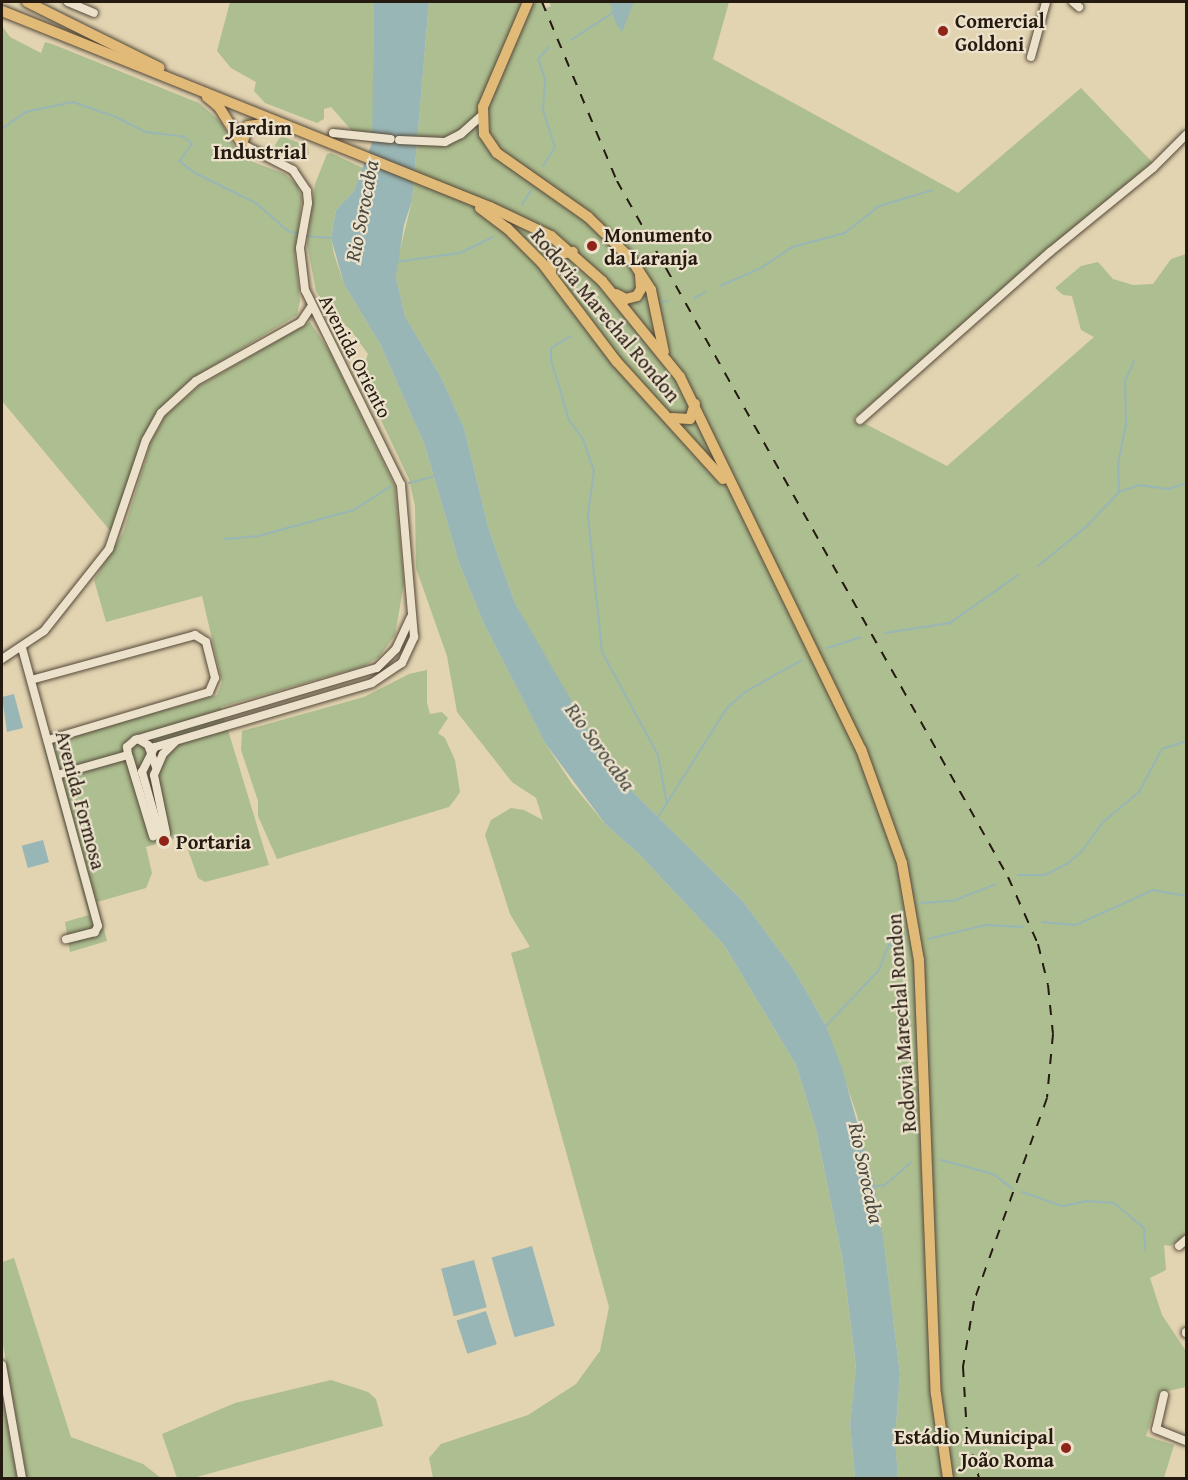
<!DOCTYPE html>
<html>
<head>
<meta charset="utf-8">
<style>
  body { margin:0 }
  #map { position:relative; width:1188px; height:1480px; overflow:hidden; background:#e2d3b1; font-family:"Gentium Book Plus",serif }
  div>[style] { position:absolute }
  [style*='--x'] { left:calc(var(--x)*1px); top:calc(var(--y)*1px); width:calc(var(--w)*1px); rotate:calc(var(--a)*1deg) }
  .green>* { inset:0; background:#adbe90 }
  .water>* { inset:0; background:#99b6b6; transform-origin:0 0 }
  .stream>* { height:2px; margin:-1px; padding:0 1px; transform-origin:1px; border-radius:1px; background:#99b6b6 }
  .roads { filter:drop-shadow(0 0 2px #544838) drop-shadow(0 0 2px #544838) }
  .minor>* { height:8px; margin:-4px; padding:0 4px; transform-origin:4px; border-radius:4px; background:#ece2cc }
  .major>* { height:10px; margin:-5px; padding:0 5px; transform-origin:5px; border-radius:5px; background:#e1ba78 }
  .rail>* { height:2px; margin-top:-1px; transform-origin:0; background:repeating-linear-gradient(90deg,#241a0f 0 10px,transparent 0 20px) }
  .dots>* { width:16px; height:16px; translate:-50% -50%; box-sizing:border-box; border:3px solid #ece2cc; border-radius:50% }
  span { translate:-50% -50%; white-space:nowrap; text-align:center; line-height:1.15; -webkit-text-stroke:4.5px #ece2cc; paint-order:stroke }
  .poi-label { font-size:20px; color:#241a0f; font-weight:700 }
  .left { translate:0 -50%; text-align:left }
  .right { translate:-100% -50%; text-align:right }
  .street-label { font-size:20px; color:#241a0f }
  .neighbourhood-label { font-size:21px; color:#241a0f; font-weight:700 }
  .water-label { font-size:21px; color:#474941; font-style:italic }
  .frame { position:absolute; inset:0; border:3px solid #241a0f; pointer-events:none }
</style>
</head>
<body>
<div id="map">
  <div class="green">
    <div style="clip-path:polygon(230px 2px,374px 2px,373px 133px,353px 132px,331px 107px,324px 109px,324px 119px,317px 123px,265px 103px,254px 91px,256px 82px,231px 68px,217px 51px)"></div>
    <div style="clip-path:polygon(429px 2px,541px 2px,544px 9px,551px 6px,549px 2px,729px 2px,713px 59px,958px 193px,1081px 88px,1152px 162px,854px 418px,947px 466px,1094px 337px,1081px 330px,1072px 296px,1063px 295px,1055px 288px,1081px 266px,1098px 262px,1113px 279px,1133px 285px,1153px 284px,1171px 259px,1186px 254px,1186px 1234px,1171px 1246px,1164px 1245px,1166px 1270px,1150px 1278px,1162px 1315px,1186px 1351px,1186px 1387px,1159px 1393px,1146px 1436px,1174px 1445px,1164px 1478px,898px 1478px,895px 1438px,900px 1374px,885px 1251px,857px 1115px,826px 1026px,794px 970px,742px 900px,633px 792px,604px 757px,564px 693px,515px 603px,489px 530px,464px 428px,442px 379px,405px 316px,396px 277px,397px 262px,412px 201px)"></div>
    <div style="clip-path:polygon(2px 26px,10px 37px,41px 53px,45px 42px,52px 44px,199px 103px,221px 122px,240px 157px,285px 174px,297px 185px,302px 198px,295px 256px,300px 301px,297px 315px,191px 379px,158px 410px,142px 438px,112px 533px,2px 401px)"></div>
    <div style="clip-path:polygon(281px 136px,308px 146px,309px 154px,301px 160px,277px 151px,275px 145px)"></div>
    <div style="clip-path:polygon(331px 153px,363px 168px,354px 191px,336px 210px,331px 237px,334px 254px,344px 284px,380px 344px,425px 446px,459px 563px,484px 624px,545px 743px,572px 784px,606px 825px,638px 853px,724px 945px,796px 1065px,816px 1129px,843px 1262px,856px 1369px,850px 1424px,855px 1478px,433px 1478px,429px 1458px,441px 1444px,528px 1415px,576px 1384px,600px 1351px,609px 1307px,511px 953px,530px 947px,510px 914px,485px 835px,491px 820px,511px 808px,524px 810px,543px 820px,536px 798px,512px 782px,457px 712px,447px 656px,416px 568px,415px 506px,409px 479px,360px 376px,368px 354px,349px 328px,328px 313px,316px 291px,307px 244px,315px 184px,327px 154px)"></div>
    <div style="clip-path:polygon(310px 322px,331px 354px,395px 487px,404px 583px,395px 635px,379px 657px,364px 666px,221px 707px,269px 865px,205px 882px,198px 878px,183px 836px,146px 847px,152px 873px,146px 888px,97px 902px,107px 941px,70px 952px,65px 922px,89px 915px,43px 745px,217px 695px,222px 682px,202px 596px,106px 622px,94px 580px,123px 533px,151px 442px,165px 416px,199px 386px)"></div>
    <div style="clip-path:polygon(427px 670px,427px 703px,430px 714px,442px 712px,448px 718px,438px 733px,445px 738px,455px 760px,460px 792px,456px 798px,449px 807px,277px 859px,258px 816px,258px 801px,241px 750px,242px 731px,364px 697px,409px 674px)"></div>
    <div style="clip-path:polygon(14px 1258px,71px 1437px,143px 1464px,161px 1478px,27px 1478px,2px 1339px,2px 1262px)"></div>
    <div style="clip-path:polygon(331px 1380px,368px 1392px,376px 1399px,383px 1426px,193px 1478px,177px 1478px,162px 1434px,235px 1403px)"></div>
    <div style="clip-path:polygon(2px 1393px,17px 1478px,2px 1478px)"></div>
  </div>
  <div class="water">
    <div style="clip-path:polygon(374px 2px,429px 2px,412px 201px,404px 225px,396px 277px,405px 316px,442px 379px,464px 428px,489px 530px,515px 603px,604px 757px,633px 792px,742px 900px,794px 970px,826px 1026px,842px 1068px,875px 1187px,885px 1251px,900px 1374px,895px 1438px,898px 1478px,855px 1478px,850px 1424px,856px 1368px,843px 1262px,816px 1129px,796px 1065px,724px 945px,638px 853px,606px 825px,545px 743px,484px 624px,459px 563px,425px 446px,380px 344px,344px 284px,331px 238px,336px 210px,354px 191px,372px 143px)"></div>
    <div style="clip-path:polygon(610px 2px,634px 2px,622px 32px,615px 22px)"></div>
    <div style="clip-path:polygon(14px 694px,23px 728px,7px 732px,2px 697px)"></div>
    <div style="left:43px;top:840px;width:23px;height:22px;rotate:75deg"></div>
    <div style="left:532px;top:1246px;width:83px;height:42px;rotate:74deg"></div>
    <div style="left:474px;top:1260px;width:49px;height:34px;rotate:75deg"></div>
    <div style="left:486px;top:1311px;width:35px;height:31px;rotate:72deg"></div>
  </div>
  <div class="stream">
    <div style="--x:571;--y:40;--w:51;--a:-33.1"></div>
    <div style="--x:2;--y:129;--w:29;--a:-36"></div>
    <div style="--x:25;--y:112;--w:49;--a:-11.8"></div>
    <div style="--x:73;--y:102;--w:46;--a:19.2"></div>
    <div style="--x:116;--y:117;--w:34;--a:27"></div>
    <div style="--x:146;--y:132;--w:38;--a:7"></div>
    <div style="--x:184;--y:137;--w:11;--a:41"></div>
    <div style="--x:192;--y:144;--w:21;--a:127"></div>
    <div style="--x:179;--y:161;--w:20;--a:37"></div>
    <div style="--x:195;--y:173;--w:68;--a:26.2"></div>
    <div style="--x:256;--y:203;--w:43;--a:41.2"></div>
    <div style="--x:288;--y:231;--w:12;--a:14"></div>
    <div style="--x:543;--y:166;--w:22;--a:-58"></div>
    <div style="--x:555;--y:147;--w:40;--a:-108"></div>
    <div style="--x:543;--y:109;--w:30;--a:-86"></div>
    <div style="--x:545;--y:79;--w:21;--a:-109"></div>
    <div style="--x:538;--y:59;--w:16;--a:-47"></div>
    <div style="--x:522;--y:205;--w:17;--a:-59"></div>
    <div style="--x:306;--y:236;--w:27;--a:4"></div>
    <div style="--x:395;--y:262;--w:66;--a:-7.9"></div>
    <div style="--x:460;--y:253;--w:37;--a:-26"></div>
    <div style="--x:720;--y:286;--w:45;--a:-23.7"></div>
    <div style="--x:761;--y:268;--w:37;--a:-34"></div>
    <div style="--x:792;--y:247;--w:55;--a:-14.8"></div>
    <div style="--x:845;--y:233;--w:43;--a:-38.5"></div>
    <div style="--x:879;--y:206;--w:56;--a:-16.5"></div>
    <div style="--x:694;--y:298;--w:13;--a:-27"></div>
    <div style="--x:663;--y:302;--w:5;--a:-11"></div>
    <div style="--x:602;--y:325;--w:12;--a:-24"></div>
    <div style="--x:571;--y:336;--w:23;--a:149"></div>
    <div style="--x:551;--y:348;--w:12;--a:90"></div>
    <div style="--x:551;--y:360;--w:63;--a:73.3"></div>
    <div style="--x:569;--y:420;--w:24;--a:54"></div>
    <div style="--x:583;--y:439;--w:34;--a:71"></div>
    <div style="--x:594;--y:471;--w:44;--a:97.8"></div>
    <div style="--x:588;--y:515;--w:138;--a:84.2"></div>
    <div style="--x:602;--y:652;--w:117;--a:61.5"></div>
    <div style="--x:658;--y:755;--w:50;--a:79.6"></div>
    <div style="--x:409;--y:483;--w:30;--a:-15"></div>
    <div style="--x:1119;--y:492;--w:28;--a:-92"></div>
    <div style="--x:1118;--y:464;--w:41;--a:-78.7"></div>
    <div style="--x:1126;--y:424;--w:43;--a:-91.3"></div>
    <div style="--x:1125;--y:381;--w:22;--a:-66"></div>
    <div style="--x:225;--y:539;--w:33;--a:-5"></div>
    <div style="--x:258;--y:536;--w:99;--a:-15.2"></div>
    <div style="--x:354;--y:510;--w:44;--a:-33"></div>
    <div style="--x:1038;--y:566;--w:63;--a:-39.2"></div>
    <div style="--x:1087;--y:526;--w:47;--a:-46.7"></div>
    <div style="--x:1119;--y:492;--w:21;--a:-19"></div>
    <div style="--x:1139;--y:485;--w:29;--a:8"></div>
    <div style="--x:1168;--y:489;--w:19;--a:-18"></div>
    <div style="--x:885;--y:633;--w:66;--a:-8.7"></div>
    <div style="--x:950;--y:623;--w:83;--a:-35.2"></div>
    <div style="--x:827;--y:648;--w:35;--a:-18"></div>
    <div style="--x:658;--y:817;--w:129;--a:-57.7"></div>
    <div style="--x:727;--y:708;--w:24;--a:-42"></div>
    <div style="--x:745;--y:692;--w:65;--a:-29.3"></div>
    <div style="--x:1018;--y:875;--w:27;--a:0"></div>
    <div style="--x:1045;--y:875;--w:25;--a:-27"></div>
    <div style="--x:1067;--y:864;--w:20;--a:-41"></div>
    <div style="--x:1082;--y:851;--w:36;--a:-54"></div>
    <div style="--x:1103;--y:822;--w:47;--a:-39.8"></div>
    <div style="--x:1139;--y:792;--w:49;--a:-61.9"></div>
    <div style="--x:1162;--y:749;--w:25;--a:-18"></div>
    <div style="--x:921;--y:903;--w:32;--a:-4"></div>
    <div style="--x:953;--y:901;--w:46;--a:-21.6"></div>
    <div style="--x:1042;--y:922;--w:34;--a:5"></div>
    <div style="--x:1076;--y:925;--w:85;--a:-24.4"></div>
    <div style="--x:1153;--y:890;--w:34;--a:10"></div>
    <div style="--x:928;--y:939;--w:60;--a:-13.6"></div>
    <div style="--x:986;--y:925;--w:37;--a:3"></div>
    <div style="--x:891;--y:946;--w:14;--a:-25"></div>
    <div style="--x:825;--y:1027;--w:79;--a:-46.5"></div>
    <div style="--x:879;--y:970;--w:59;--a:-69.1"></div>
    <div style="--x:941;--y:1160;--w:54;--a:15.1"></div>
    <div style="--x:993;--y:1174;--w:25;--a:37"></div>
    <div style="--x:872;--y:1187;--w:13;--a:-9"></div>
    <div style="--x:885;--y:1185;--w:35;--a:-41"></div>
    <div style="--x:1022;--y:1192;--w:42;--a:19.3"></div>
    <div style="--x:1062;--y:1206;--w:25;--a:-11"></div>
    <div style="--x:1087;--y:1201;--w:27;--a:4"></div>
    <div style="--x:1114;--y:1203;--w:39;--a:40"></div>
    <div style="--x:1144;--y:1228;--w:22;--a:87"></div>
  </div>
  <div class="roads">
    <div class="minor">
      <div style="--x:68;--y:2;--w:28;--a:23"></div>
      <div style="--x:1073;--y:2;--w:8;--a:40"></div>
      <div style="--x:1031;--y:57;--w:57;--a:-74.7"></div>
      <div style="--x:333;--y:133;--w:58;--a:5.9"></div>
      <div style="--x:399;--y:140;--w:46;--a:2.5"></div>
      <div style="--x:445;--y:142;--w:18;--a:-27"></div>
      <div style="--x:461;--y:134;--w:27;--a:-42"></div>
      <div style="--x:860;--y:420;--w:254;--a:-41.5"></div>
      <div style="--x:1050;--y:252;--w:133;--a:-39.2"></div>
      <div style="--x:1153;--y:168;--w:47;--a:-45"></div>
      <div style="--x:22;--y:648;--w:288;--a:74.7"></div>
      <div style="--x:98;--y:926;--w:7;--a:117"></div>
      <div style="--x:95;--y:932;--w:30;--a:166"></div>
      <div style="--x:2;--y:659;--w:50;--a:-33.7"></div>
      <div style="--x:44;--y:631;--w:105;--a:-51.6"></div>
      <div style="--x:109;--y:549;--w:115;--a:-71.3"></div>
      <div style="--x:146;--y:440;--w:31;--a:-61"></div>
      <div style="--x:161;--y:413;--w:47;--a:-42.4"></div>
      <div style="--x:196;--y:381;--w:120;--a:-29.3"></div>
      <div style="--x:301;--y:322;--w:18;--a:-56"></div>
      <div style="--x:31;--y:680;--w:170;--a:-15.3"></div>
      <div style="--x:195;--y:635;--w:13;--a:32"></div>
      <div style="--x:206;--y:642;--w:37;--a:76"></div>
      <div style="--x:215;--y:678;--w:15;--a:113"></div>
      <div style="--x:209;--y:692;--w:168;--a:163.4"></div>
      <div style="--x:138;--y:739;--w:12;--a:31"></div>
      <div style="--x:148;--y:745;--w:23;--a:70"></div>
      <div style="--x:128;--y:755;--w:8;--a:-97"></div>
      <div style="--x:127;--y:747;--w:11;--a:-41"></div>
      <div style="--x:135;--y:740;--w:252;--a:-16.6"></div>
      <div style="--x:377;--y:668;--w:27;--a:-45"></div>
      <div style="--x:396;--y:649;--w:35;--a:-65"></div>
      <div style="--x:129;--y:757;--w:83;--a:73.1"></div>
      <div style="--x:57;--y:775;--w:74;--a:-15.7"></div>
      <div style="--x:166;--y:833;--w:59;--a:-101.7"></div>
      <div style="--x:154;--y:775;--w:23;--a:-67"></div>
      <div style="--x:163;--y:754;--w:17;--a:-45"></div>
      <div style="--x:160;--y:835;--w:66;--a:-105.9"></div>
      <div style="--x:142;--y:772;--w:28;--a:-63"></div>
      <div style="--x:155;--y:747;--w:226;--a:-16.4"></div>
      <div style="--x:372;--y:683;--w:36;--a:-34"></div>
      <div style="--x:402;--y:663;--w:29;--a:-65"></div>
      <div style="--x:414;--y:637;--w:153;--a:-94.9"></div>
      <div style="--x:401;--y:485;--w:217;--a:-116.2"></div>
      <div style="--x:305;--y:290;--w:42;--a:-96.8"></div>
      <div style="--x:300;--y:248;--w:46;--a:-79.9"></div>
      <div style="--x:308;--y:203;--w:12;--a:-95"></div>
      <div style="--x:307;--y:191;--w:25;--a:-124"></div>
      <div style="--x:293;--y:170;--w:57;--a:-153"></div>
      <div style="--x:1179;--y:1246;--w:9;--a:-41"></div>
      <div style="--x:1186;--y:1332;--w:1;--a:90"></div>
      <div style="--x:2;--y:1365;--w:115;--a:80"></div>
      <div style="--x:1164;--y:1395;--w:35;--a:103"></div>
      <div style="--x:1156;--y:1429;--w:32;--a:22"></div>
    </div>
    <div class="major">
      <div style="--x:27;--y:2;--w:148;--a:26.4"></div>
      <div style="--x:528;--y:2;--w:114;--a:113.2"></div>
      <div style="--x:483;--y:107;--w:27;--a:88"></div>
      <div style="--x:484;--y:134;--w:23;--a:56"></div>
      <div style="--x:497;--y:153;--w:111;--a:35.1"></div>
      <div style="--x:588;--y:217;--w:60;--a:44.3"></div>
      <div style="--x:631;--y:259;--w:37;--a:57"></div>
      <div style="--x:651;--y:290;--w:63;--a:78.2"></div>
      <div style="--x:2;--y:11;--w:526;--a:21.88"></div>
      <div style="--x:490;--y:207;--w:68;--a:25.4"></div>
      <div style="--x:551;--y:236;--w:68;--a:41.4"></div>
      <div style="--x:602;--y:281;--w:124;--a:50.9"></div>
      <div style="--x:680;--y:377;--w:414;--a:64.1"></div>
      <div style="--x:861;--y:749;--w:121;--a:70.2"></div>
      <div style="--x:902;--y:863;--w:98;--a:80.1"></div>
      <div style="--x:919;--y:960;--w:434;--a:87.8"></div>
      <div style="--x:936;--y:1394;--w:85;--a:81.9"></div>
      <div style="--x:207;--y:97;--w:16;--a:40"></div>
      <div style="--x:219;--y:107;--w:44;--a:58.1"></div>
      <div style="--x:242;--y:144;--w:19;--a:-72"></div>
      <div style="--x:248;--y:126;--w:21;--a:-8"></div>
      <div style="--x:480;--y:208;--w:34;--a:37"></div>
      <div style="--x:507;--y:228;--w:49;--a:45"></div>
      <div style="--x:542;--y:263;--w:124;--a:52.9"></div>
      <div style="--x:617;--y:362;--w:158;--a:47.8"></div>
      <div style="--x:551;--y:273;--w:18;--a:-84"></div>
      <div style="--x:553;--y:255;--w:20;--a:-9"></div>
      <div style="--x:616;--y:294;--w:11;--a:27"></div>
      <div style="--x:626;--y:299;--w:11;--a:-15"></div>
      <div style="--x:637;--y:296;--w:8;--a:-60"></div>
      <div style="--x:641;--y:289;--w:16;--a:-94"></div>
      <div style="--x:672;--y:418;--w:18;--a:3"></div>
      <div style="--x:690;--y:419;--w:16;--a:-72"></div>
    </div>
  </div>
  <div class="rail">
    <div style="--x:542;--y:2;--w:194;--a:67.3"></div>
    <div style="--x:617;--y:181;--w:798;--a:60.67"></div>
    <div style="--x:1008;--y:877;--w:73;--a:65.9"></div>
    <div style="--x:1038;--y:944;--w:42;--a:76.3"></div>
    <div style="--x:1048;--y:985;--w:49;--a:84.2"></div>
    <div style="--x:1053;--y:1034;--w:64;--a:95.4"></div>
    <div style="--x:1047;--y:1098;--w:216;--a:109.8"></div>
    <div style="--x:974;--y:1301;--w:67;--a:99.5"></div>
    <div style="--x:963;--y:1367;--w:68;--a:86.6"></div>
    <div style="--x:967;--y:1435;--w:45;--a:74.4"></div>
  </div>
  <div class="dots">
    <div style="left:943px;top:31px;background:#8f2418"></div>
    <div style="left:592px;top:246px;background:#8f2418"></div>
    <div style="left:164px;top:841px;background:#8f2418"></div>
    <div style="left:1066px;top:1448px;background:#8f2418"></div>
  </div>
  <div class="poi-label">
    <span class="left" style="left:955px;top:32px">Comercial<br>Goldoni</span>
    <span class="left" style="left:604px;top:246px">Monumento<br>da Laranja</span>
    <span class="left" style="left:176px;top:841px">Portaria</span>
    <span class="right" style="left:1054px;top:1448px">Estádio Municipal<br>João Roma</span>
  </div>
  <div class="street-label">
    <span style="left:606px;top:315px;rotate:50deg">Rodovia Marechal Rondon</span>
    <span style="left:356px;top:356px;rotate:63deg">Avenida Oriento</span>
    <span style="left:81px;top:800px;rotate:75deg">Avenida Formosa</span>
    <span style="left:901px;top:1023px;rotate:-94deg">Rodovia Marechal Rondon</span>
  </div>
  <div class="neighbourhood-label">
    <span style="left:260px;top:140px">Jardim<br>Industrial</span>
  </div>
  <div class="water-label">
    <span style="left:362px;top:211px;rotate:-79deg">Rio Sorocaba</span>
    <span style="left:600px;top:747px;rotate:54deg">Rio Sorocaba</span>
    <span style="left:866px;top:1173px;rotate:78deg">Rio Sorocaba</span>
  </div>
  <div class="frame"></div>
</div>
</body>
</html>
